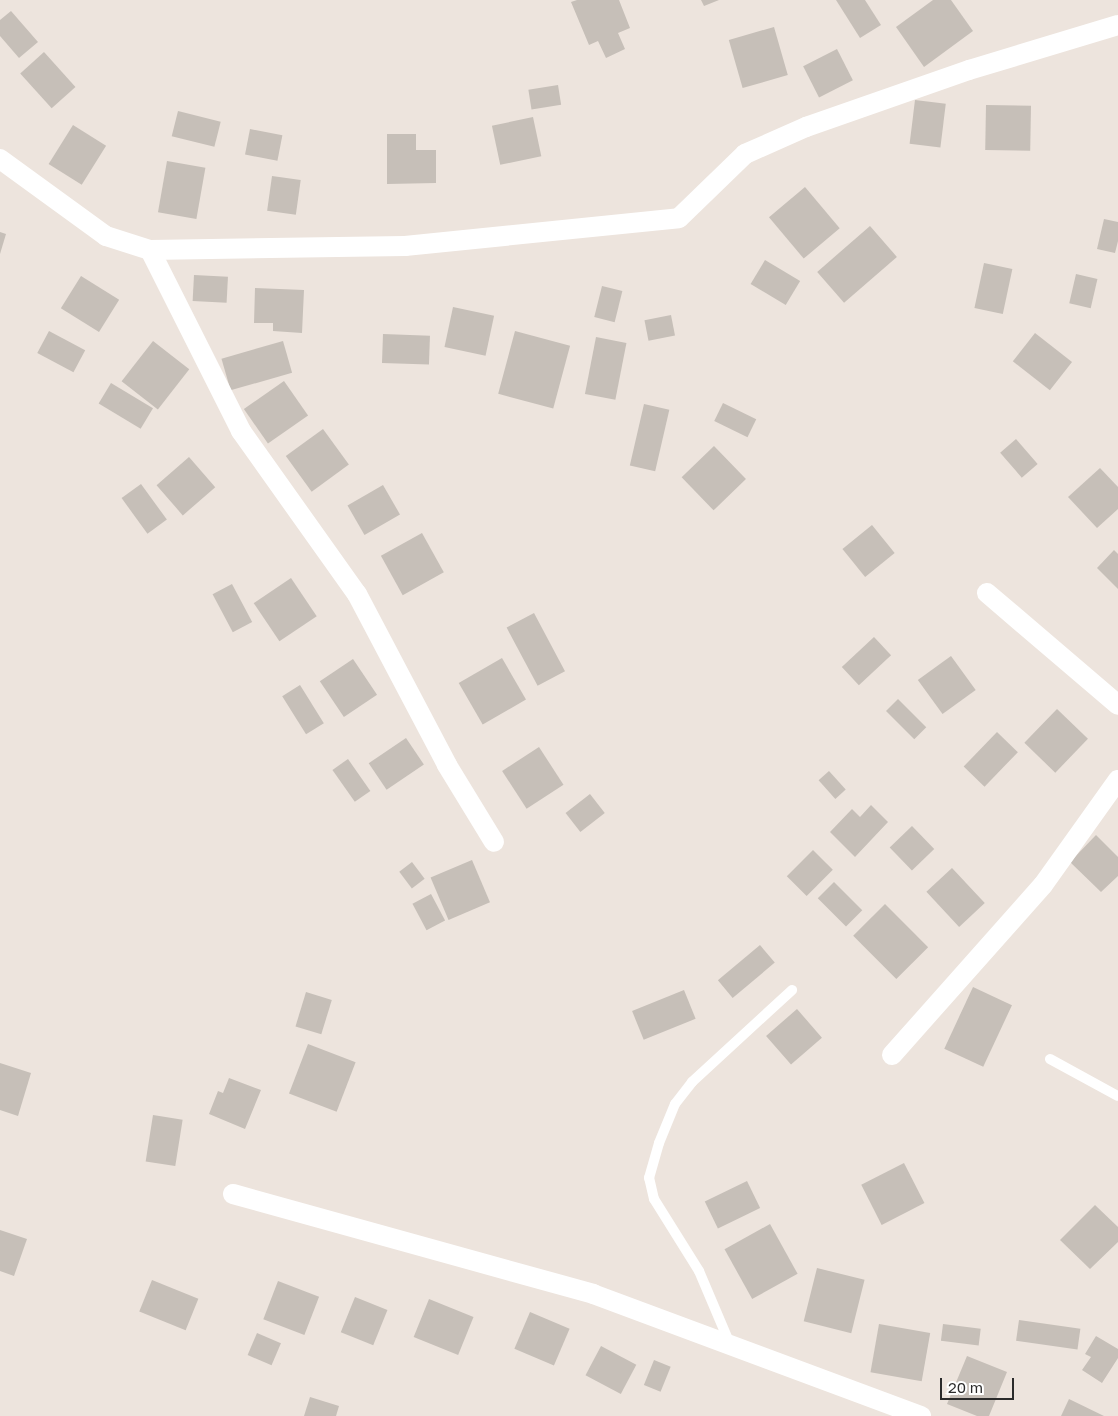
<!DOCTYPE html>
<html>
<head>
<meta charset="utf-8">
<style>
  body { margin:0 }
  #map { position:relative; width:1118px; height:1416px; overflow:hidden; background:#ede4dd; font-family:"Golos Text",sans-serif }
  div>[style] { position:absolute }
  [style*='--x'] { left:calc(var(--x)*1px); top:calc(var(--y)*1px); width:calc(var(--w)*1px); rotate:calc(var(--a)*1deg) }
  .building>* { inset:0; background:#c6bfb8; transform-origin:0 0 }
  .service>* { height:10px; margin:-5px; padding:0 5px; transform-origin:5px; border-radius:5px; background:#fff }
  .minor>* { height:20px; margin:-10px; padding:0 10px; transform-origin:10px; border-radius:10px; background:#fff }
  span { translate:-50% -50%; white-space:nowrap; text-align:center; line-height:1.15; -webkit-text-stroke:4.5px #fff; paint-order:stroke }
  .scale { position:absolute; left:940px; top:1378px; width:74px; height:22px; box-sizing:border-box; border:2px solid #2b2b2b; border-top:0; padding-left:6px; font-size:15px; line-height:18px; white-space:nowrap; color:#2b2b2b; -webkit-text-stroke:4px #fff; paint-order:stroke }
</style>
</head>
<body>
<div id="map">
  <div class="building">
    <div style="clip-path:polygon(577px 0,619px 0,630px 28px,618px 33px,625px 49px,606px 58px,598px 41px,589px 45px,571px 2px)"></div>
    <div style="clip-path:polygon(701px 0,719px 0,704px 6px)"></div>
    <div style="clip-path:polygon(836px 0,865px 0,881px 25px,860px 38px)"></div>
    <div style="clip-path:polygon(933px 0,951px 0,973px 31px,924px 67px,896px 27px)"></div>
    <div style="clip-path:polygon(11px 11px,38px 42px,19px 58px,0 36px,0 20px)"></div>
    <div style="left:774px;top:27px;width:50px;height:47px;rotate:74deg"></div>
    <div style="left:837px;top:49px;width:35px;height:38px;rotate:63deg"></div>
    <div style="left:44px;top:52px;width:47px;height:32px;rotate:48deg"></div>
    <div style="left:558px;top:85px;width:20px;height:30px;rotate:81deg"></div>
    <div style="left:915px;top:100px;width:31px;height:44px;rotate:7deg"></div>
    <div style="left:986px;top:105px;width:45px;height:45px;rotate:1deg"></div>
    <div style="left:178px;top:111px;width:44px;height:26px;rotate:14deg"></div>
    <div style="left:533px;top:117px;width:40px;height:42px;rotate:78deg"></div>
    <div style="left:73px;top:125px;width:39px;height:46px;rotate:32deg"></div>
    <div style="left:250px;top:129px;width:33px;height:26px;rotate:11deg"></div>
    <div style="clip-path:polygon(387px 134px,416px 134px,416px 150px,436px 150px,436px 183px,387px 184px)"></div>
    <div style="left:167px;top:161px;width:39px;height:52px;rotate:10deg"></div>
    <div style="left:272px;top:176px;width:29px;height:35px;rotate:8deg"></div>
    <div style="left:805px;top:187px;width:54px;height:47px;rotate:50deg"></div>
    <div style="clip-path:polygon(1104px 219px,1118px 222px,1118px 241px,1115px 253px,1097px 249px)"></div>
    <div style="left:870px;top:226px;width:41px;height:70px;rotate:49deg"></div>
    <div style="clip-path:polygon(0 232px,6px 234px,0 254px)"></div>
    <div style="left:765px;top:260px;width:41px;height:28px;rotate:31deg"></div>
    <div style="left:984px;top:263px;width:29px;height:46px;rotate:12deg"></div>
    <div style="left:1076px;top:274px;width:22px;height:30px;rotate:13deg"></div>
    <div style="left:194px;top:275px;width:34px;height:26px;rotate:3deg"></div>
    <div style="left:81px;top:276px;width:45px;height:38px;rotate:32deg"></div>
    <div style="left:602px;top:286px;width:21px;height:32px;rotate:14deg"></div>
    <div style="clip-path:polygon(255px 288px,304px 290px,302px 333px,273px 331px,273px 323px,254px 323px)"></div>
    <div style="left:453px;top:307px;width:42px;height:41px;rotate:12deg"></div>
    <div style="left:671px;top:315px;width:21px;height:27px;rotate:79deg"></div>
    <div style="left:49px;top:331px;width:41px;height:25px;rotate:28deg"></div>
    <div style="left:515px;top:331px;width:57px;height:65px;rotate:15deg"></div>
    <div style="left:1035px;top:333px;width:47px;height:36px;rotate:38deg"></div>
    <div style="left:383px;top:334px;width:47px;height:29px;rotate:2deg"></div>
    <div style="left:596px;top:337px;width:31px;height:58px;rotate:11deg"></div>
    <div style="left:153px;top:341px;width:46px;height:51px;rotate:38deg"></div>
    <div style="left:283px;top:341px;width:33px;height:64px;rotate:74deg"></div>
    <div style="left:284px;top:381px;width:42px;height:49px;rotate:55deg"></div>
    <div style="left:111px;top:383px;width:49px;height:24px;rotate:31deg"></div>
    <div style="left:723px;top:403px;width:37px;height:20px;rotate:26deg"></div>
    <div style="left:644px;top:404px;width:26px;height:63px;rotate:13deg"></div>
    <div style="left:323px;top:429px;width:44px;height:46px;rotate:54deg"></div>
    <div style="left:1016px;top:439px;width:33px;height:21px;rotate:49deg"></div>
    <div style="left:714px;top:446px;width:46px;height:45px;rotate:46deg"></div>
    <div style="left:189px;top:457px;width:40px;height:43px;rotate:49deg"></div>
    <div style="clip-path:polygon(1100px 468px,1118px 487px,1118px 509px,1097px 528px,1068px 497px)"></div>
    <div style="left:141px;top:484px;width:44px;height:24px;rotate:54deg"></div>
    <div style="left:383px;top:485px;width:34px;height:41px;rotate:60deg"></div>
    <div style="left:872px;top:525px;width:36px;height:38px;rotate:51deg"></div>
    <div style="left:422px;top:533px;width:45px;height:47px;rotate:61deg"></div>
    <div style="clip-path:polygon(1114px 550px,1118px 554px,1118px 589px,1097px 568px)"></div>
    <div style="left:291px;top:578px;width:46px;height:45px;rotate:56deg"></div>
    <div style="left:232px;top:584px;width:43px;height:22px;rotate:62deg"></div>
    <div style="left:534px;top:613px;width:66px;height:31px;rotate:62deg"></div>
    <div style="left:874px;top:637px;width:25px;height:44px;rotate:47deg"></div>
    <div style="left:951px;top:656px;width:42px;height:41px;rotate:54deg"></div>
    <div style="left:502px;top:658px;width:48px;height:50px;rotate:60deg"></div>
    <div style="left:353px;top:659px;width:43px;height:40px;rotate:56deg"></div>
    <div style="left:300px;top:685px;width:45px;height:21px;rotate:58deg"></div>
    <div style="left:898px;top:699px;width:40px;height:17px;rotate:45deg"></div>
    <div style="left:1057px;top:709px;width:43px;height:47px;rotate:44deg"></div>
    <div style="left:997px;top:732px;width:29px;height:48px;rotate:44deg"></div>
    <div style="left:406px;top:738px;width:32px;height:45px;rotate:56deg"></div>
    <div style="left:539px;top:747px;width:45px;height:44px;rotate:57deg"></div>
    <div style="left:348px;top:759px;width:39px;height:19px;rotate:55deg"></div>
    <div style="left:829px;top:771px;width:25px;height:14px;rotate:48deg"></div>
    <div style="left:590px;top:794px;width:24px;height:31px;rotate:52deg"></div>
    <div style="clip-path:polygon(871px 805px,888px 822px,855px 857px,830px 832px,852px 809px,860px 817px)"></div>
    <div style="left:912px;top:826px;width:32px;height:31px;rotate:46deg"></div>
    <div style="clip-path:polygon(1096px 835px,1118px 857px,1118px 876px,1101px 892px,1070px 862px)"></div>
    <div style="left:813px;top:850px;width:28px;height:37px;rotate:45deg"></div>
    <div style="left:472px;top:860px;width:46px;height:45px;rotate:67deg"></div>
    <div style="left:412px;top:862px;width:21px;height:16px;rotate:53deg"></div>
    <div style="left:952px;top:868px;width:48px;height:35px;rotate:47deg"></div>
    <div style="left:834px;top:882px;width:40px;height:23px;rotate:45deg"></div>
    <div style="left:431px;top:894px;width:30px;height:21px;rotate:62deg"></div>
    <div style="left:885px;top:904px;width:61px;height:45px;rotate:45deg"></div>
    <div style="left:760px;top:945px;width:23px;height:55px;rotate:50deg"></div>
    <div style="left:973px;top:987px;width:43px;height:68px;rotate:25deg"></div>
    <div style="left:684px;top:990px;width:31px;height:56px;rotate:68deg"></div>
    <div style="left:306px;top:992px;width:27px;height:36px;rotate:17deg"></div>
    <div style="left:797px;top:1009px;width:38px;height:41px;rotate:49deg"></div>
    <div style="left:308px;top:1044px;width:51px;height:53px;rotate:21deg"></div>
    <div style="clip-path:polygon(0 1063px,31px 1073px,18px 1116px,0 1110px)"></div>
    <div style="clip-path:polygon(229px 1078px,261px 1090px,245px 1129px,209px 1114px,218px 1091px,223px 1093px)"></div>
    <div style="left:153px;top:1115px;width:30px;height:47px;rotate:9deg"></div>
    <div style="left:904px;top:1163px;width:45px;height:48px;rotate:63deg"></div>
    <div style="left:747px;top:1181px;width:30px;height:47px;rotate:64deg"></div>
    <div style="clip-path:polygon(1095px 1205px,1118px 1227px,1118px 1242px,1090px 1269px,1060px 1240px)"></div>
    <div style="left:770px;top:1224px;width:57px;height:52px;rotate:61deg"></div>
    <div style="clip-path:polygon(0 1230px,27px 1239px,14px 1276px,0 1271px)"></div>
    <div style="left:817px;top:1268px;width:49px;height:55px;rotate:14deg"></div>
    <div style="left:152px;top:1280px;width:50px;height:34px;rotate:22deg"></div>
    <div style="left:278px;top:1281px;width:44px;height:41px;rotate:21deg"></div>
    <div style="left:355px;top:1297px;width:35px;height:38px;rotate:22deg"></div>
    <div style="left:429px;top:1299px;width:48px;height:41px;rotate:22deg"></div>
    <div style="left:530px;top:1312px;width:43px;height:40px;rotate:23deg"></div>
    <div style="left:1019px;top:1320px;width:62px;height:21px;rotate:8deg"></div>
    <div style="left:879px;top:1324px;width:52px;height:49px;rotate:10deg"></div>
    <div style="left:943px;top:1324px;width:38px;height:17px;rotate:7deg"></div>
    <div style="left:257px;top:1333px;width:26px;height:24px;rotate:23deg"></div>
    <div style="clip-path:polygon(1096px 1336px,1118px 1349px,1118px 1358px,1102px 1383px,1082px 1370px,1091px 1357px,1085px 1354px)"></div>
    <div style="left:601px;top:1346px;width:40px;height:33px;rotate:28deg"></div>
    <div style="clip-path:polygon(967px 1356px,1007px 1372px,989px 1416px,977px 1416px,947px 1404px)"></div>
    <div style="left:654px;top:1360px;width:18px;height:27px;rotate:22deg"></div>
    <div style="clip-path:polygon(310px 1397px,339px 1406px,336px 1416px,304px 1416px)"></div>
    <div style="clip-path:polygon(1069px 1399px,1104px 1416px,1061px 1416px)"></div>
  </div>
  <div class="service">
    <div style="--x:1050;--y:1059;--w:77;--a:28.6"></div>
    <div style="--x:730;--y:1344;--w:79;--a:-113"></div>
    <div style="--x:699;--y:1271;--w:85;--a:-122"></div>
    <div style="--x:654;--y:1199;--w:22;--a:-103"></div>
    <div style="--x:649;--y:1178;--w:36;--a:-74"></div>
    <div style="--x:659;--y:1143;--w:42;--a:-67.7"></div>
    <div style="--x:675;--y:1104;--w:28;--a:-52"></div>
    <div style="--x:692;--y:1082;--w:136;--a:-42.6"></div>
  </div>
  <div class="minor">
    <div style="--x:0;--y:159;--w:131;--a:36"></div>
    <div style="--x:106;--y:236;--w:46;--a:17.7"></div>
    <div style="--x:150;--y:250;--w:255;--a:-0.9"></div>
    <div style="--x:405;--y:246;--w:275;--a:-5.8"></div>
    <div style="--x:679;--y:218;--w:92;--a:-44.1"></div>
    <div style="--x:745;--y:154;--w:67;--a:-23.9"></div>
    <div style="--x:806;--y:127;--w:173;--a:-19.3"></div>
    <div style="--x:969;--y:70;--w:156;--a:-16.8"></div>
    <div style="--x:150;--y:250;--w:203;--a:63.3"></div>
    <div style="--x:241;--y:431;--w:200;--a:54.6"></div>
    <div style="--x:357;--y:594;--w:193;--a:62.2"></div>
    <div style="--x:447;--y:765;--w:90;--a:58.6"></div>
    <div style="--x:987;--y:593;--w:172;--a:40.5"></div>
    <div style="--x:892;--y:1055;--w:227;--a:-48.4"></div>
    <div style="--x:1043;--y:885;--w:129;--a:-54.5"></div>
    <div style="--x:233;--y:1194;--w:374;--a:15.5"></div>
    <div style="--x:593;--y:1294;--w:350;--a:20.4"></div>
  </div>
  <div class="scale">20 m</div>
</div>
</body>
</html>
